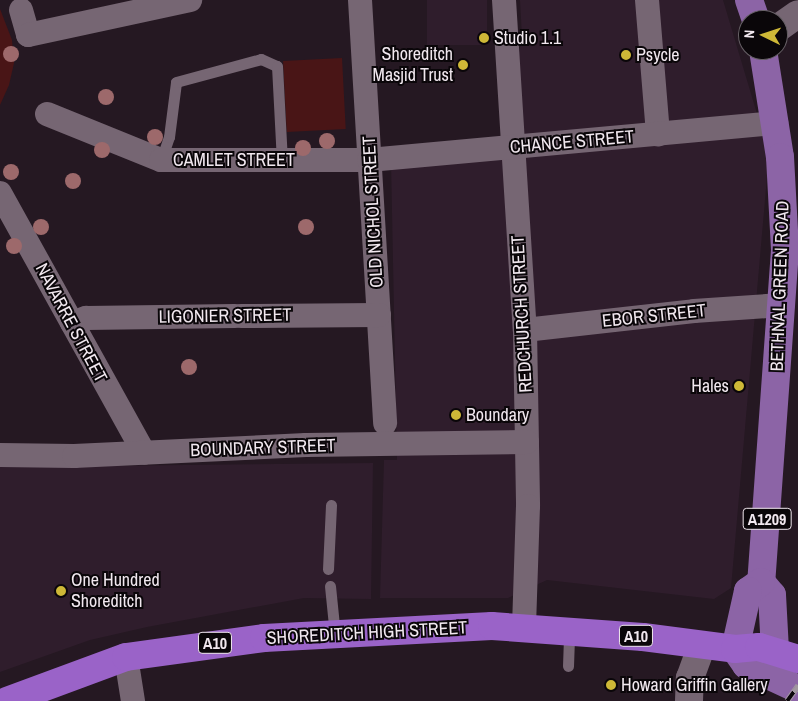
<!DOCTYPE html>
<html>
<head>
<meta charset="utf-8">
<style>
  body { margin:0 }
  #map { position:relative; width:798px; height:701px; overflow:hidden; background:#251822; font-family:"Archivo Narrow",sans-serif }
  div>[style] { position:absolute }
  [style*='--x'] { left:calc(var(--x)*1px); top:calc(var(--y)*1px); width:calc(var(--w)*1px); rotate:calc(var(--a)*1deg) }
  .built>* { inset:0; background:#2f1d2c; transform-origin:0 0 }
  .green>* { inset:0; background:#491516; transform-origin:0 0 }
  .lane>* { height:11px; margin:-5.5px; padding:0 5.5px; transform-origin:5.5px; border-radius:5.5px; background:#766673 }
  .street>* { height:24px; margin:-12px; padding:0 12px; transform-origin:12px; border-radius:12px; background:#766673 }
  .secondary>* { height:28px; margin:-14px; padding:0 14px; transform-origin:14px; border-radius:14px; background:#766673 }
  .primary>* { height:28px; margin:-14px; padding:0 14px; transform-origin:14px; border-radius:14px; background:#8c64a6 }
  .highway>* { height:28px; margin:-14px; padding:0 14px; transform-origin:14px; border-radius:14px; background:#9a63c8 }
  .rail>* { height:5.5px; margin-top:-2.75px; transform-origin:0; background:repeating-linear-gradient(90deg,#0a0609 0 11px,#a1979f 0 22px); box-sizing:border-box; border-block:1px solid #a1979f }
  .trees>* { width:16px; height:16px; margin:-8px; border-radius:50%; background:#9d696b }
  .dots>* { width:14px; height:14px; translate:-50% -50%; box-sizing:border-box; border:2px solid #0a0609; border-radius:50% }
  span { translate:-50% -50%; white-space:nowrap; text-align:center; line-height:1.15; -webkit-text-stroke:4px #0a0609; paint-order:stroke }
  .shield-label span { padding:1px 4px; background:#0a0609; border:1px solid; border-radius:4px; -webkit-text-stroke-width:0 }
  .shield-label { font-size:16px; color:#f1e8ef; font-weight:700 }
  .poi-label { font-size:18px; color:#f1e8ef }
  .left { translate:0 -50%; text-align:left }
  .right { translate:-100% -50%; text-align:right }
  .street-label { font-size:18px; color:#f1e8ef }
  .north { position:absolute; left:738px; top:10px; width:50px; height:50px; box-sizing:border-box; background:#0a0609; border:1px solid #666065; border-radius:50%; rotate:274deg; font-size:14px; font-weight:700; line-height:20px; text-align:center; color:#f1e8ef }
  .north::after { content:''; display:block; margin:auto; width:18px; height:22px; background:#ceb837; clip-path:polygon(50% 0,100% 100%,50% 72%,0 100%) }
</style>
</head>
<body>
<div id="map">
  <div class="built">
    <div style="left:427px;top:0;width:60px;height:45px"></div>
    <div style="clip-path:polygon(520px 0,723px 0,769px 154px,731px 588px,714px 599px,547px 580px,508px 598px,380px 598px,384px 460px,397px 460px,391px 162px,502px 141px,522px 37px)"></div>
    <div style="clip-path:polygon(373px 463px,371px 599px,304px 598px,147px 627px,90px 640px,0 672px,0 467px)"></div>
  </div>
  <div class="green">
    <div style="clip-path:polygon(0 9px,12px 40px,14px 63px,9px 85px,0 105px)"></div>
    <div style="left:342px;top:58px;width:71px;height:59px;rotate:87deg"></div>
  </div>
  <div class="lane">
    <div style="--x:161;--y:160;--w:24;--a:-71"></div>
    <div style="--x:169;--y:137;--w:55;--a:-82.7"></div>
    <div style="--x:176;--y:82;--w:88;--a:-15.1"></div>
    <div style="--x:261;--y:59;--w:17;--a:24"></div>
    <div style="--x:277;--y:66;--w:95;--a:87"></div>
    <div style="--x:328;--y:569;--w:64;--a:-87.3"></div>
    <div style="--x:330;--y:586;--w:49;--a:84.2"></div>
    <div style="--x:568;--y:666;--w:34;--a:-88"></div>
  </div>
  <div class="street">
    <div style="--x:360;--y:0;--w:424;--a:86.6"></div>
    <div style="--x:504;--y:0;--w:331;--a:86.4"></div>
    <div style="--x:525;--y:330;--w:176;--a:89"></div>
    <div style="--x:528;--y:506;--w:123;--a:91.9"></div>
    <div style="--x:647;--y:0;--w:135;--a:85.3"></div>
    <div style="--x:21;--y:10;--w:26;--a:74"></div>
    <div style="--x:28;--y:35;--w:166;--a:-12.2"></div>
    <div style="--x:47;--y:114;--w:123;--a:22"></div>
    <div style="--x:161;--y:160;--w:208;--a:0"></div>
    <div style="--x:369;--y:160;--w:409;--a:-5.2"></div>
    <div style="--x:0;--y:193;--w:297;--a:61"></div>
    <div style="--x:241;--y:316;--w:138;--a:-0.4"></div>
    <div style="--x:72;--y:323;--w:15;--a:-20"></div>
    <div style="--x:86;--y:318;--w:149;--a:-0.8"></div>
    <div style="--x:525;--y:330;--w:170;--a:-6.4"></div>
    <div style="--x:694;--y:311;--w:89;--a:-3.9"></div>
    <div style="--x:0;--y:455;--w:74;--a:0.8"></div>
    <div style="--x:74;--y:456;--w:232;--a:-2.7"></div>
    <div style="--x:306;--y:445;--w:221;--a:-0.8"></div>
    <div style="--x:126;--y:657;--w:45;--a:81"></div>
  </div>
  <div class="secondary">
    <div style="--x:778;--y:28;--w:24;--a:-35"></div>
    <div style="--x:689;--y:701;--w:23;--a:-88"></div>
    <div style="--x:690;--y:678;--w:35;--a:-70"></div>
  </div>
  <div class="primary">
    <div style="--x:749;--y:0;--w:21;--a:71"></div>
    <div style="--x:763;--y:50;--w:108;--a:81"></div>
    <div style="--x:780;--y:157;--w:93;--a:86.9"></div>
    <div style="--x:785;--y:250;--w:333;--a:94.1"></div>
    <div style="--x:761;--y:582;--w:17;--a:50"></div>
    <div style="--x:772;--y:595;--w:56;--a:86.9"></div>
    <div style="--x:761;--y:582;--w:16;--a:145"></div>
    <div style="--x:748;--y:591;--w:59;--a:102.6"></div>
    <div style="--x:735;--y:649;--w:19;--a:55"></div>
    <div style="--x:746;--y:665;--w:57;--a:24.8"></div>
  </div>
  <div class="highway">
    <div style="--x:7;--y:701;--w:127;--a:-20.3"></div>
    <div style="--x:126;--y:657;--w:139;--a:-7.8"></div>
    <div style="--x:264;--y:638;--w:228;--a:-3"></div>
    <div style="--x:492;--y:626;--w:151;--a:4.2"></div>
    <div style="--x:643;--y:637;--w:93;--a:7.4"></div>
    <div style="--x:735;--y:649;--w:24;--a:-5"></div>
    <div style="--x:759;--y:647;--w:41;--a:17.1"></div>
  </div>
  <div class="rail">
    <div style="--x:787;--y:701;--w:19;--a:-54"></div>
  </div>
  <div class="trees">
    <div style="left:11px;top:54px"></div>
    <div style="left:106px;top:97px"></div>
    <div style="left:155px;top:137px"></div>
    <div style="left:327px;top:141px"></div>
    <div style="left:303px;top:148px"></div>
    <div style="left:102px;top:150px"></div>
    <div style="left:11px;top:172px"></div>
    <div style="left:73px;top:181px"></div>
    <div style="left:41px;top:227px"></div>
    <div style="left:306px;top:227px"></div>
    <div style="left:14px;top:246px"></div>
    <div style="left:189px;top:367px"></div>
  </div>
  <div class="dots">
    <div style="left:484px;top:38px;background:#ceb837"></div>
    <div style="left:626px;top:55px;background:#ceb837"></div>
    <div style="left:463px;top:65px;background:#ceb837"></div>
    <div style="left:739px;top:386px;background:#ceb837"></div>
    <div style="left:456px;top:415px;background:#ceb837"></div>
    <div style="left:61px;top:591px;background:#ceb837"></div>
    <div style="left:611px;top:685px;background:#ceb837"></div>
  </div>
  <div class="shield-label">
    <span style="left:767px;top:519px">A1209</span>
    <span style="left:636px;top:636px">A10</span>
    <span style="left:215px;top:643px">A10</span>
  </div>
  <div class="poi-label">
    <span class="left" style="left:494px;top:38px">Studio 1.1</span>
    <span class="right" style="left:453px;top:65px">Shoreditch<br>Masjid Trust</span>
    <span class="left" style="left:636px;top:55px">Psycle</span>
    <span class="right" style="left:729px;top:386px">Hales</span>
    <span class="left" style="left:466px;top:415px">Boundary</span>
    <span class="left" style="left:71px;top:591px">One Hundred<br>Shoreditch</span>
    <span class="left" style="left:621px;top:685px">Howard Griffin Gallery</span>
  </div>
  <div class="street-label">
    <span style="left:572px;top:142px;rotate:-5deg">CHANCE STREET</span>
    <span style="left:234px;top:160px">CAMLET STREET</span>
    <span style="left:373px;top:212px;rotate:-93deg">OLD NICHOL STREET</span>
    <span style="left:780px;top:286px;rotate:-88deg">BETHNAL GREEN ROAD</span>
    <span style="left:522px;top:314px;rotate:-93deg">REDCHURCH STREET</span>
    <span style="left:225px;top:316px;rotate:-1deg">LIGONIER STREET</span>
    <span style="left:654px;top:316px;rotate:-6deg">EBOR STREET</span>
    <span style="left:71px;top:323px;rotate:62deg">NAVARRE STREET</span>
    <span style="left:263px;top:448px;rotate:-2deg">BOUNDARY STREET</span>
    <span style="left:367px;top:633px;rotate:-3deg">SHOREDITCH HIGH STREET</span>
  </div>
  <div class="north">N</div>
</div>
</body>
</html>
